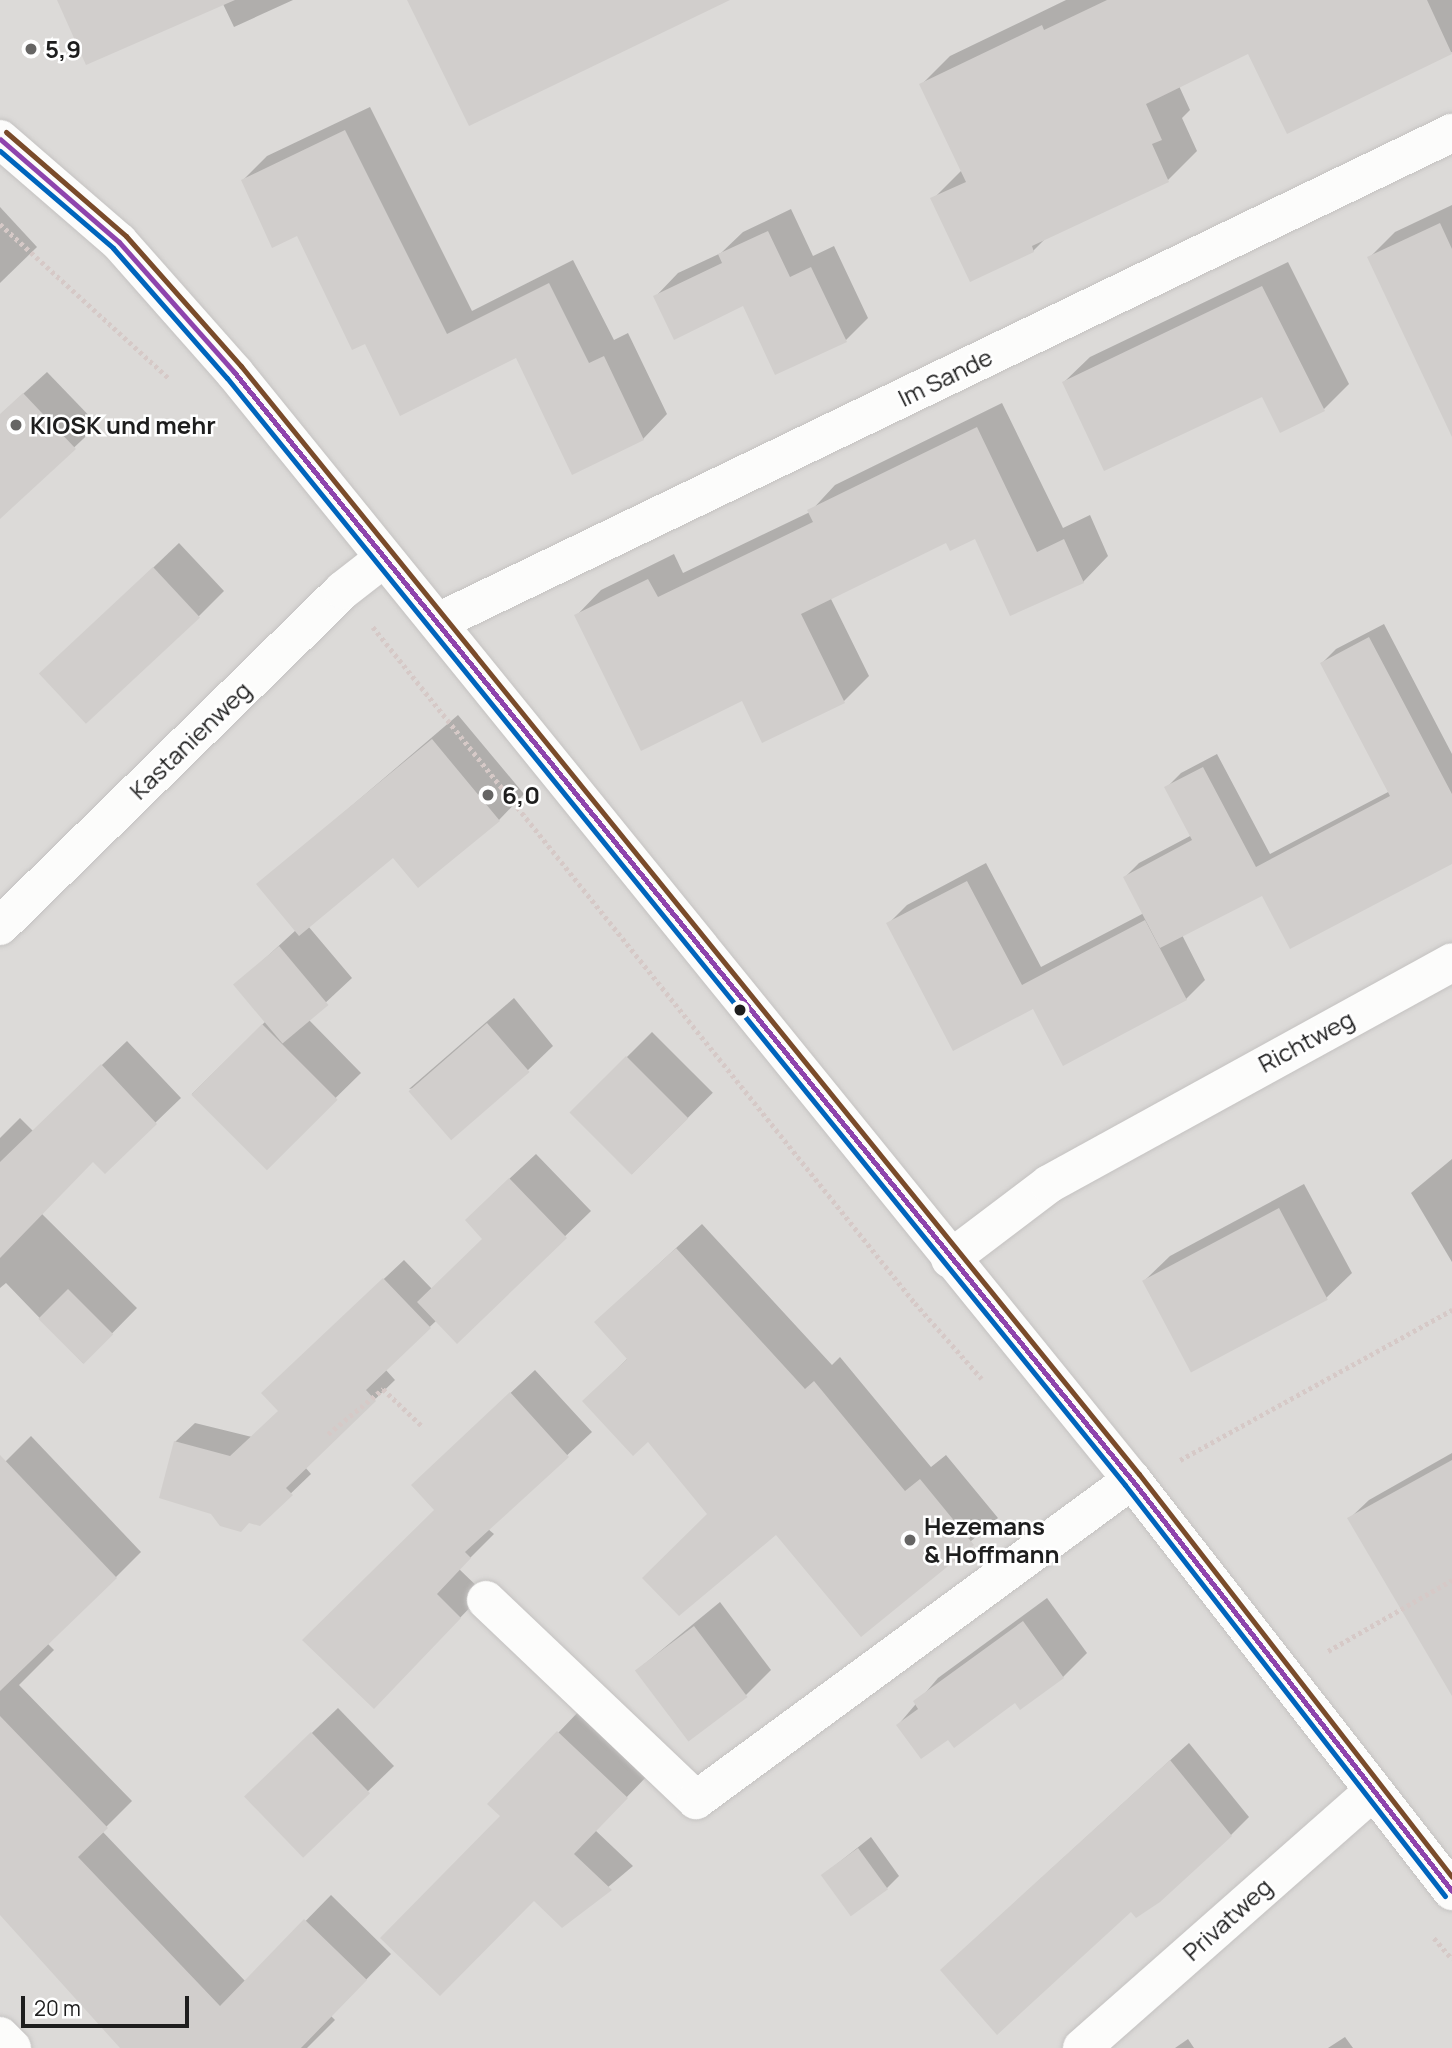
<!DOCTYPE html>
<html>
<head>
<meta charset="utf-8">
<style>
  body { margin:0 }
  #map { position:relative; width:1452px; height:2048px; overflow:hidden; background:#edeae7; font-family:Manrope,sans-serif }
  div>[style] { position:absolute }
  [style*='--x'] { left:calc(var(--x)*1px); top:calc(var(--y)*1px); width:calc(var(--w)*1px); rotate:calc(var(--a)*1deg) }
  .residential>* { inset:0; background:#dcdad8; transform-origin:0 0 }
  .shadow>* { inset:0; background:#0003; transform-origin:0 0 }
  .building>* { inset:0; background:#d1cecc; transform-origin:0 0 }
  .path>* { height:4.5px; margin-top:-2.25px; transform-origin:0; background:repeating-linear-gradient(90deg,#d6c9c7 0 3.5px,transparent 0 7px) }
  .roads { filter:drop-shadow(0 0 2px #c4c2c1) drop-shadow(0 0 2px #c4c2c1) }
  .minor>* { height:38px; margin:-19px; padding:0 19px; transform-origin:19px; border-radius:19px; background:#fcfcfb }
  .bus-1>* { height:5px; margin:-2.5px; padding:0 2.5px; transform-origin:2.5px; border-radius:2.5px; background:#8e44ad }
  .bus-2>* { height:5px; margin:-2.5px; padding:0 2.5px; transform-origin:2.5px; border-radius:2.5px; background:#0065bd }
  .bus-3>* { height:5px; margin:-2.5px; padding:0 2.5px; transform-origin:2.5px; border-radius:2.5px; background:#7a4b2a }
  .dots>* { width:19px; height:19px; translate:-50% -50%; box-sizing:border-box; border:4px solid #fff; border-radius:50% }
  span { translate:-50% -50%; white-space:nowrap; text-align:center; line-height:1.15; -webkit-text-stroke:5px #fff; paint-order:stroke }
  .poi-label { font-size:24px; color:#1e1e1e; font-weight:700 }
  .left { translate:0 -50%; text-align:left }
  .street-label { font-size:24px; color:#1e1e1e }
  .scale { position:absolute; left:21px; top:1996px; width:168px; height:32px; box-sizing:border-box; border:4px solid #1e1e1e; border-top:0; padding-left:9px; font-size:21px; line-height:24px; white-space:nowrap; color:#1e1e1e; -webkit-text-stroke:5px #fff; paint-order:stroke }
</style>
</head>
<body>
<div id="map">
  <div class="residential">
    <div style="left:0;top:0;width:1452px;height:2048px"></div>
  </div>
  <div class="shadow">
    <div style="clip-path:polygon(59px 0,293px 0,234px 27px,223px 4px)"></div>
    <div style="clip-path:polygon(1066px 0,1452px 0,1452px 52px,1288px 131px,1249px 52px,1179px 86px,1190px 110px,1182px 118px,1197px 151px,1168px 180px,1046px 238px,1033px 251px,933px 199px,962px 170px,921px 85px,950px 56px)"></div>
    <div style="clip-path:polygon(370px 107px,472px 311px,573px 260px,614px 340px,628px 333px,667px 414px,643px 439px,517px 355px,366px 342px,298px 234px,243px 180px,267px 156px)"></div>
    <div style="clip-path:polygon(1452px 205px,1452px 355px,1369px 258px,1395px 232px)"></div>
    <div style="clip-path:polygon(0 207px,37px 247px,0 283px)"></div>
    <div style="clip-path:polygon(791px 209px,813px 256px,834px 246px,868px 318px,846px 340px,744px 304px,656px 296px,678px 273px,721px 253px,743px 232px)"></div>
    <div style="clip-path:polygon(1288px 262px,1349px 384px,1324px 409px,1263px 394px,1064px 382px,1090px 357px)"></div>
    <div style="clip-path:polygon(47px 372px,98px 425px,0 517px,0 415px)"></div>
    <div style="clip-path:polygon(1002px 403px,1063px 528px,1090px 515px,1108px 556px,1083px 582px,976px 537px,946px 540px,830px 597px,869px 676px,844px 701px,743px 699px,576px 616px,601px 590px,674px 554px,683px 573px,810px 512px,835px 485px)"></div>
    <div style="clip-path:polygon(179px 543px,224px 591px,199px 616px,68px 649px)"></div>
    <div style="clip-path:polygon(1384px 624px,1452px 754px,1452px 852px,1263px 894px,1182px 935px,1205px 980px,1186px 999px,1063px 1064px,1033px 1006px,888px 924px,907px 905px,986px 863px,1041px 967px,1144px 913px,1125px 877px,1139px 863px,1192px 835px,1167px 787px,1181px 773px,1217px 754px,1270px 854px,1390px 791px,1322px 663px,1336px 649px)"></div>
    <div style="clip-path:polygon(458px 715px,524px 794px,499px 820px,394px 855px,308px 926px,352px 978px,308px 1019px,361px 1073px,265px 1167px,192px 1094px,266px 1021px,236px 985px,296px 930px,259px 885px)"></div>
    <div style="clip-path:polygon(514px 998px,553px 1046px,527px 1071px,409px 1089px)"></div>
    <div style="left:652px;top:1032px;width:86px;height:114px;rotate:45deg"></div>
    <div style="clip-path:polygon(127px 1041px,181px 1098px,105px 1171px,94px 1159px,41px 1213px,137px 1308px,83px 1363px,6px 1283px,0 1288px,0 1138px,20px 1118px,33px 1131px)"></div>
    <div style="clip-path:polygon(536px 1154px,591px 1211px,457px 1341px,437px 1320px,385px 1369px,395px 1380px,305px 1467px,311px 1474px,259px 1524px,175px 1442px,195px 1423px,252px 1437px,280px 1410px,283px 1374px,404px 1260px,432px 1289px,484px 1239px,492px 1195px)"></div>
    <div style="clip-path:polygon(1452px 1159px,1452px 1262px,1411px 1193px)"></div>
    <div style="clip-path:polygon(1304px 1184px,1352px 1273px,1326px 1298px,1192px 1370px,1144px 1281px,1170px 1256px)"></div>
    <div style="clip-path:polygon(702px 1224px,832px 1365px,840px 1357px,931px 1467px,946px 1455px,998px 1518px,861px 1635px,776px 1533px,710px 1514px,648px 1440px,584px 1401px,628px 1358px,596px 1322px)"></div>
    <div style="clip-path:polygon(535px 1370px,592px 1432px,488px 1529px,494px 1534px,459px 1569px,484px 1593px,397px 1683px,436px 1510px,437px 1462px)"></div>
    <div style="clip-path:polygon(31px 1436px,141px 1552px,116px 1577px,0 1572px,0 1467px)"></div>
    <div style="clip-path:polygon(1452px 1453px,1452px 1665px,1349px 1519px,1369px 1500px)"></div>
    <div style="clip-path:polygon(1047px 1598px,1087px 1653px,1063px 1677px,948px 1737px,898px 1725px,938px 1678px)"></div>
    <div style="clip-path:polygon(720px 1602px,771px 1670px,745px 1696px,636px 1671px)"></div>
    <div style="clip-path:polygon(26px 1622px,54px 1650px,19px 1685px,132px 1801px,102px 1831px,246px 1982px,331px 1895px,391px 1954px,331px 2016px,335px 2020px,307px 2048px,127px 2048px,0 1914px,0 1647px)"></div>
    <div style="clip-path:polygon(338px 1708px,394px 1766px,303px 1854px,272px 1771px)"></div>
    <div style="clip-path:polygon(581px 1709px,649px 1774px,595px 1830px,633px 1866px,562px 1926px,534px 1898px,502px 1816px,490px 1804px)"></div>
    <div style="clip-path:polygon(1189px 1743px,1249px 1817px,1231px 1835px,1131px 1910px,961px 1952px)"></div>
    <div style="clip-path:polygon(871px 1837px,899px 1876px,887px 1888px,823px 1875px)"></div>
    <div style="clip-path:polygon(1345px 2037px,1353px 2048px,1328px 2048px)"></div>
    <div style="clip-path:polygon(1188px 2039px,1194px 2048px,1175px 2048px)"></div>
  </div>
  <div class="building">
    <div style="clip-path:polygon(57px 0,235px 0,86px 65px)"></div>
    <div style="clip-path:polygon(407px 0,730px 0,469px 126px)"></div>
    <div style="clip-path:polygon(1107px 0,1427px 0,1452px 54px,1287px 134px,1248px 54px,1146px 104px,1162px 140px,1152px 144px,1169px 182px,1032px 246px,1034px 252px,970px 282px,930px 198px,966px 182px,919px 84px,1042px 25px,1044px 30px)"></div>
    <div style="clip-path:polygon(345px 130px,447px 334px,549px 283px,589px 363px,604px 356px,644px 440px,572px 475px,516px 358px,400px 416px,365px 344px,352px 350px,297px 236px,272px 248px,241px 180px)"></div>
    <div style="clip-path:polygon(1440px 223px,1452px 249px,1452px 437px,1367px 257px)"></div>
    <div style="clip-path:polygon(768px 231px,790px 277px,811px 267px,847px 342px,775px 375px,743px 306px,674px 340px,653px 296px,722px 263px,718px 254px)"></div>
    <div style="clip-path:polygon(1262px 286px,1325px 411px,1280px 433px,1262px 397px,1104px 471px,1062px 382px)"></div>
    <div style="clip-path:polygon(23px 393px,76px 449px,0 519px,0 414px)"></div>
    <div style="clip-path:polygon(977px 427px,1037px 552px,1064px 539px,1084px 583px,1010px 616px,975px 539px,950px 551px,946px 543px,801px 614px,845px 703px,762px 743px,742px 701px,641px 751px,574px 615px,648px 579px,658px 597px,813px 522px,807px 510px)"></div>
    <div style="left:153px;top:567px;width:69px;height:156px;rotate:47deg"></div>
    <div style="clip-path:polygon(1369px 637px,1452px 794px,1452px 864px,1290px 949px,1262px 896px,1160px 948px,1123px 877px,1192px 840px,1164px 787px,1203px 767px,1256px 867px,1390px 796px,1320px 663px)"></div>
    <div style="clip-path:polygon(432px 739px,500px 821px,418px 888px,393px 858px,299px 936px,256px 884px)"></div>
    <div style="clip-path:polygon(967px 881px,1022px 985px,1145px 920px,1187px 1000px,1063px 1066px,1033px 1009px,953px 1051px,886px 923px)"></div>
    <div style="left:279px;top:946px;width:77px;height:60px;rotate:50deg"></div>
    <div style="left:487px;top:1023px;width:65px;height:104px;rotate:49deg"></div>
    <div style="left:262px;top:1024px;width:107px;height:100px;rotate:45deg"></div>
    <div style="left:626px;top:1056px;width:88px;height:80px;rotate:45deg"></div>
    <div style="clip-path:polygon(101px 1064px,157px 1124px,105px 1174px,93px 1162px,0 1258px,0 1162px)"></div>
    <div style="clip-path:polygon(509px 1178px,567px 1238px,457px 1344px,417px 1302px,482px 1239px,465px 1220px)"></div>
    <div style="left:1279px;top:1208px;width:104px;height:155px;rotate:62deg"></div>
    <div style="clip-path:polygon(676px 1248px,805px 1389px,814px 1381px,905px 1491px,920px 1479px,974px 1545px,861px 1637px,776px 1535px,679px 1616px,642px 1578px,707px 1514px,648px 1442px,633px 1456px,582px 1401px,627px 1359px,594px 1322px)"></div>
    <div style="clip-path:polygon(383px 1278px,431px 1328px,366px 1390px,376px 1401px,286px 1488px,293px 1495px,260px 1526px,249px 1523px,241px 1532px,220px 1526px,211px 1514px,159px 1498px,174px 1441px,230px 1456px,278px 1411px,261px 1393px)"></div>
    <div style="left:68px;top:1289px;width:64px;height:42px;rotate:45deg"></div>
    <div style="clip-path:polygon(510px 1392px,569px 1457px,465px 1552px,471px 1558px,437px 1594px,461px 1618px,374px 1709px,302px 1640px,434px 1510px,411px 1485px)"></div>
    <div style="clip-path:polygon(0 1455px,117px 1578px,0 1691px)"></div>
    <div style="clip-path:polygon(1452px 1460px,1452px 1696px,1347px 1518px)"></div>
    <div style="clip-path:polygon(1023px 1621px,1064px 1678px,1020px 1710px,1015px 1703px,954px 1748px,948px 1740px,921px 1759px,896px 1725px,918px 1709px,913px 1701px)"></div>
    <div style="left:694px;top:1626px;width:89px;height:74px;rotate:53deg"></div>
    <div style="clip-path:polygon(0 1716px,108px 1828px,78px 1857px,220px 2006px,304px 1919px,367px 1980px,301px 2048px,120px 2048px,0 1915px)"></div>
    <div style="clip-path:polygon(557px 1731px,628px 1798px,574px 1854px,612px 1890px,562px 1928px,534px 1901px,440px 1996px,380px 1938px,500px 1816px,487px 1804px)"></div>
    <div style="left:311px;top:1732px;width:85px;height:93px;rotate:46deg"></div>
    <div style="clip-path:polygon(1170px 1760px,1232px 1836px,1160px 1902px,1136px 1918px,1131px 1912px,997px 2035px,940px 1970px)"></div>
    <div style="left:858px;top:1848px;width:51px;height:46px;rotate:54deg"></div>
  </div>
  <div class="path">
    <div style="--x:0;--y:224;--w:230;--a:42.4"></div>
    <div style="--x:373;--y:627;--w:866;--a:51.28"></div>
    <div style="--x:915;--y:1303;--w:101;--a:48.6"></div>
    <div style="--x:328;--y:1434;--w:71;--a:-39.3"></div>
    <div style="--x:383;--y:1389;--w:55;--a:43.5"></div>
    <div style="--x:1180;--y:1460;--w:311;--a:-28.9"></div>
    <div style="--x:1328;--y:1651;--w:143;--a:-29.8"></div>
    <div style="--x:1434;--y:1938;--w:28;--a:49"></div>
  </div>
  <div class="roads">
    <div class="minor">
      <div style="--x:0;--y:139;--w:157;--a:40.9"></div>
      <div style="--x:119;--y:242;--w:174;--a:48.5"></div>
      <div style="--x:234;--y:372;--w:1426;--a:50.98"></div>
      <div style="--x:1132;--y:1480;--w:521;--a:52.1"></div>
      <div style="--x:438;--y:622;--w:1126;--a:-25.75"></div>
      <div style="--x:0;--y:926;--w:480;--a:-44.4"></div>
      <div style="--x:343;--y:590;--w:51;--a:-37.8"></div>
      <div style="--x:950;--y:1259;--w:124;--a:-37.1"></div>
      <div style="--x:1049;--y:1184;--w:460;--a:-28.8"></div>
      <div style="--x:486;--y:1600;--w:290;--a:43.6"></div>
      <div style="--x:696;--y:1800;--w:541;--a:-36.28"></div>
      <div style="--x:0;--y:2036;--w:17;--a:45"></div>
      <div style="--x:1082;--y:2048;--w:388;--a:-41.4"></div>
    </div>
  </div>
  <div class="bus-1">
    <div style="--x:0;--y:139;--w:157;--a:40.9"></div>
    <div style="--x:119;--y:242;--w:174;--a:48.5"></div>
    <div style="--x:234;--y:372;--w:1426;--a:50.98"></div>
    <div style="--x:1132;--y:1480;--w:521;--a:52.1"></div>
  </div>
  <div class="bus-2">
    <div style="--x:0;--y:151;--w:149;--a:40.6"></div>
    <div style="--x:113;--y:248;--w:173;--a:48.8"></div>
    <div style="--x:227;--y:378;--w:1425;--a:50.95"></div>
    <div style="--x:1125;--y:1485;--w:521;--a:52.1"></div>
  </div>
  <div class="bus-3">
    <div style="--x:6;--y:132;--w:159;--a:40.9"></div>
    <div style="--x:126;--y:236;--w:174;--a:48.5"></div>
    <div style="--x:241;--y:366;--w:1426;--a:50.98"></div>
    <div style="--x:1139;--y:1474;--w:510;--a:52.16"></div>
  </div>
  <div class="dots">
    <div style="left:31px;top:49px;background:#666564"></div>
    <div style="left:16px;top:425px;background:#666564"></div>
    <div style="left:488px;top:795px;background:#666564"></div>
    <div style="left:740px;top:1010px;background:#1e1e1e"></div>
    <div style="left:910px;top:1540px;background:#666564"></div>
  </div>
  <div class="poi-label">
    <span class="left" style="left:45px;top:49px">5,9</span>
    <span class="left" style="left:30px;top:425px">KIOSK und mehr</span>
    <span class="left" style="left:502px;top:795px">6,0</span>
    <span class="left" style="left:924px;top:1540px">Hezemans<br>&amp; Hoffmann</span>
  </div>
  <div class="street-label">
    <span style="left:945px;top:377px;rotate:-26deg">Im Sande</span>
    <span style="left:190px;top:740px;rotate:-44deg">Kastanienweg</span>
    <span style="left:1306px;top:1041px;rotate:-28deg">Richtweg</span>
    <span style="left:1227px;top:1919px;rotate:-42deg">Privatweg</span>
  </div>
  <div class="scale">20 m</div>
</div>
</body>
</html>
